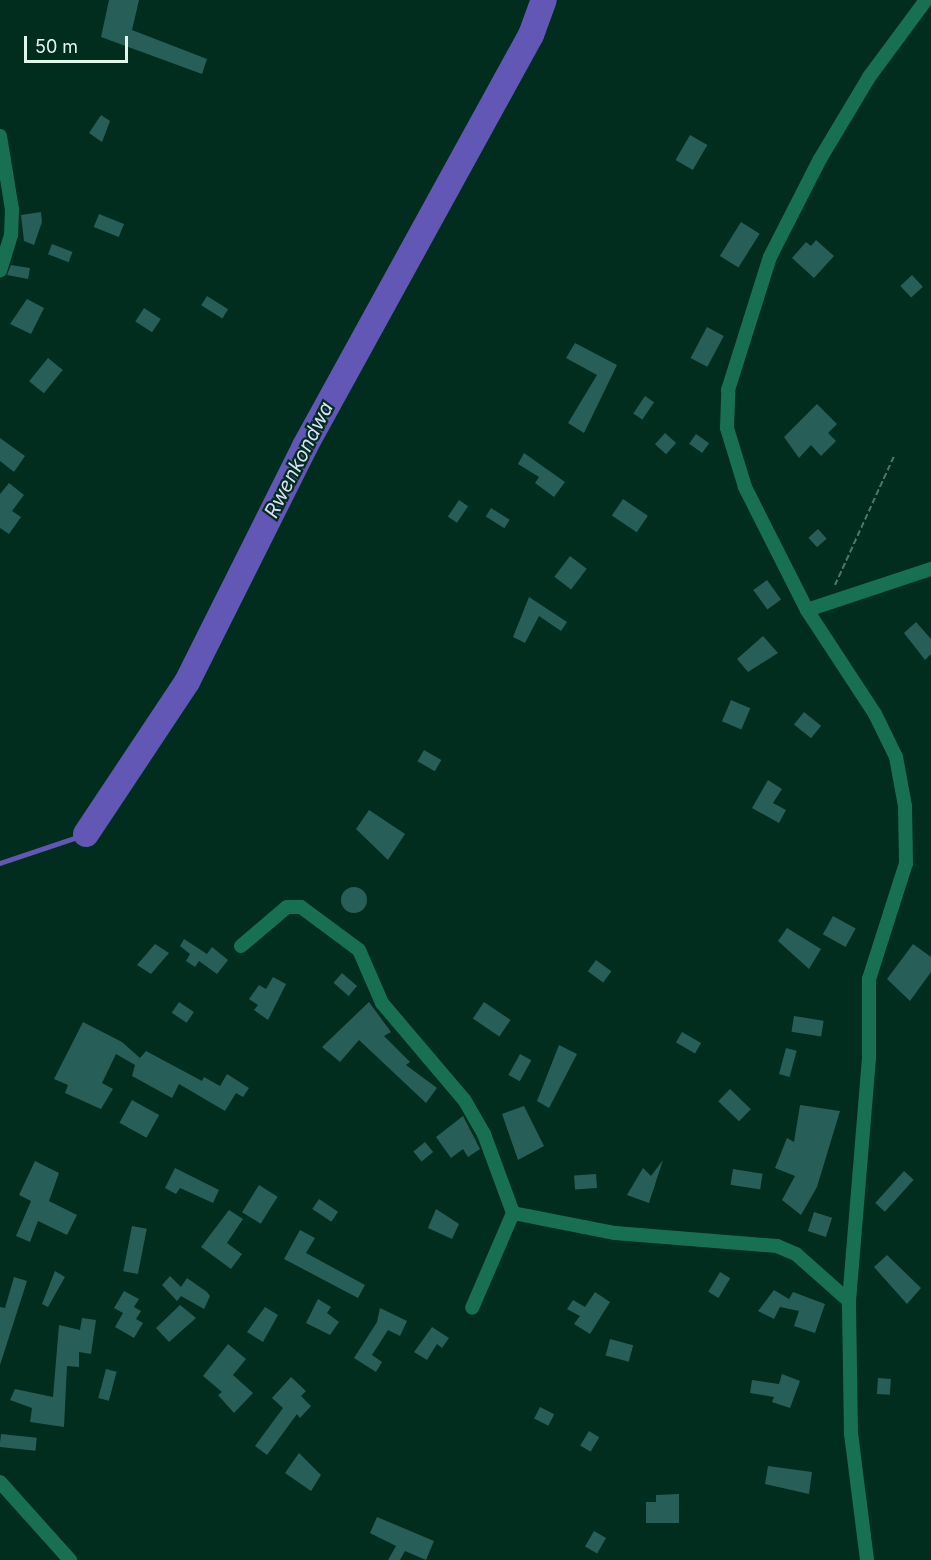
<!DOCTYPE html>
<html>
<head>
<meta charset="utf-8">
<style>
  body { margin:0 }
  #map { position:relative; width:931px; height:1560px; overflow:hidden; background:#002d1e; font-family:Inter,sans-serif }
  div>[style] { position:absolute }
  [style*='--x'] { left:calc(var(--x)*1px); top:calc(var(--y)*1px); width:calc(var(--w)*1px); rotate:calc(var(--a)*1deg) }
  .stream>* { height:4.5px; margin:-2.25px; padding:0 2.25px; transform-origin:2.25px; border-radius:2.25px; background:#6357b6 }
  .river>* { height:26px; margin:-13px; padding:0 13px; transform-origin:13px; border-radius:13px; background:#6357b6 }
  .building>* { inset:0; background:#285e58; transform-origin:0 0 }
  .round { border-radius:50% }
  .path>* { height:2px; margin-top:-1px; transform-origin:0; background:repeating-linear-gradient(90deg,#507567 0 6px,transparent 0 9px) }
  .street>* { height:14px; margin:-7px; padding:0 7px; transform-origin:7px; border-radius:7px; background:#187053 }
  span { translate:-50% -50%; white-space:nowrap; text-align:center; line-height:1.15; -webkit-text-stroke:4.5px #002d1e; paint-order:stroke }
  .water-label { font-size:20px; color:#dfdef8; font-style:italic }
  .scale { position:absolute; left:24px; top:36px; width:104px; height:27px; box-sizing:border-box; border:3px solid #e0f7ec; border-top:0; padding-left:8px; font-size:18px; line-height:21px; white-space:nowrap; color:#e0f7ec; -webkit-text-stroke:4px #002d1e; paint-order:stroke }
</style>
</head>
<body>
<div id="map">
  <div class="stream">
    <div style="--x:0;--y:863;--w:91;--a:-18.6"></div>
  </div>
  <div class="river">
    <div style="--x:86;--y:834;--w:182;--a:-56.4"></div>
    <div style="--x:187;--y:682;--w:264;--a:-63.4"></div>
    <div style="--x:305;--y:446;--w:469;--a:-61.2"></div>
    <div style="--x:531;--y:35;--w:37;--a:-70"></div>
  </div>
  <div class="building">
    <div style="clip-path:polygon(109px 0,139px 0,132px 30px,207px 59px,202px 74px,101px 37px)"></div>
    <div style="clip-path:polygon(101px 115px,110px 121px,102px 142px,89px 133px)"></div>
    <div style="left:690px;top:135px;width:20px;height:29px;rotate:30deg"></div>
    <div style="clip-path:polygon(41px 212px,42px 222px,34px 245px,24px 241px,21px 215px)"></div>
    <div style="left:99px;top:214px;width:27px;height:14px;rotate:22deg"></div>
    <div style="left:741px;top:222px;width:22px;height:40px;rotate:32deg"></div>
    <div style="clip-path:polygon(816px 240px,834px 256px,814px 278px,792px 258px,806px 242px,811px 246px)"></div>
    <div style="left:52px;top:244px;width:22px;height:11px;rotate:21deg"></div>
    <div style="clip-path:polygon(11px 265px,30px 268px,28px 279px,7px 275px)"></div>
    <div style="left:912px;top:275px;width:16px;height:16px;rotate:47deg"></div>
    <div style="left:207px;top:296px;width:25px;height:11px;rotate:32deg"></div>
    <div style="clip-path:polygon(27px 299px,44px 308px,31px 334px,10px 324px)"></div>
    <div style="left:144px;top:308px;width:20px;height:16px;rotate:33deg"></div>
    <div style="left:707px;top:327px;width:19px;height:35px;rotate:28deg"></div>
    <div style="clip-path:polygon(575px 343px,617px 365px,584px 433px,568px 423px,597px 375px,566px 358px)"></div>
    <div style="left:48px;top:358px;width:19px;height:30px;rotate:39deg"></div>
    <div style="left:645px;top:396px;width:11px;height:21px;rotate:34deg"></div>
    <div style="clip-path:polygon(817px 404px,837px 424px,828px 433px,836px 441px,821px 456px,811px 445px,799px 458px,784px 437px)"></div>
    <div style="left:665px;top:433px;width:15px;height:15px;rotate:42deg"></div>
    <div style="left:696px;top:434px;width:16px;height:12px;rotate:35deg"></div>
    <div style="clip-path:polygon(0 438px,25px 456px,14px 472px,0 461px)"></div>
    <div style="clip-path:polygon(524px 453px,565px 482px,554px 497px,535px 483px,539px 477px,518px 464px)"></div>
    <div style="clip-path:polygon(9px 483px,24px 495px,12px 511px,21px 517px,9px 534px,0 528px,0 494px)"></div>
    <div style="left:623px;top:499px;width:30px;height:20px;rotate:34deg"></div>
    <div style="left:459px;top:500px;width:11px;height:20px;rotate:34deg"></div>
    <div style="left:491px;top:508px;width:22px;height:10px;rotate:32deg"></div>
    <div style="left:818px;top:529px;width:13px;height:13px;rotate:48deg"></div>
    <div style="left:570px;top:556px;width:21px;height:26px;rotate:37deg"></div>
    <div style="left:767px;top:580px;width:24px;height:17px;rotate:54deg"></div>
    <div style="clip-path:polygon(529px 597px,567px 622px,561px 631px,539px 616px,525px 643px,513px 637px)"></div>
    <div style="clip-path:polygon(916px 622px,931px 639px,931px 654px,925px 660px,904px 633px)"></div>
    <div style="clip-path:polygon(763px 636px,778px 653px,748px 672px,737px 659px)"></div>
    <div style="left:731px;top:700px;width:21px;height:23px;rotate:23deg"></div>
    <div style="left:804px;top:712px;width:22px;height:16px;rotate:39deg"></div>
    <div style="left:424px;top:750px;width:20px;height:13px;rotate:30deg"></div>
    <div style="clip-path:polygon(768px 780px,782px 789px,773px 803px,786px 810px,779px 823px,752px 808px)"></div>
    <div style="clip-path:polygon(369px 810px,405px 834px,388px 860px,356px 829px)"></div>
    <div class="round" style="left:341px;top:887px;width:26px;height:26px"></div>
    <div style="left:833px;top:916px;width:26px;height:21px;rotate:29deg"></div>
    <div style="clip-path:polygon(787px 928px,821px 949px,809px 969px,778px 941px)"></div>
    <div style="clip-path:polygon(184px 939px,207px 954px,212px 947px,228px 960px,217px 974px,199px 961px,195px 967px,186px 961px,190px 954px,180px 946px)"></div>
    <div style="clip-path:polygon(155px 944px,169px 953px,151px 974px,137px 965px)"></div>
    <div style="clip-path:polygon(913px 944px,931px 957px,931px 972px,910px 1001px,887px 979px)"></div>
    <div style="left:596px;top:960px;width:19px;height:14px;rotate:36deg"></div>
    <div style="left:342px;top:973px;width:20px;height:13px;rotate:41deg"></div>
    <div style="clip-path:polygon(273px 977px,286px 984px,268px 1020px,254px 1010px,258px 1005px,249px 999px,259px 985px,266px 989px)"></div>
    <div style="left:179px;top:1002px;width:18px;height:13px;rotate:34deg"></div>
    <div style="clip-path:polygon(369px 1002px,391px 1032px,384px 1036px,410px 1062px,406px 1065px,437px 1088px,426px 1103px,359px 1040px,340px 1062px,322px 1047px)"></div>
    <div style="left:484px;top:1002px;width:32px;height:20px;rotate:34deg"></div>
    <div style="left:794px;top:1016px;width:30px;height:16px;rotate:9deg"></div>
    <div style="clip-path:polygon(83px 1022px,122px 1042px,140px 1058px,146px 1051px,202px 1081px,204px 1077px,220px 1086px,227px 1074px,249px 1088px,243px 1097px,236px 1093px,225px 1111px,179px 1084px,172px 1098px,132px 1076px,135px 1065px,116px 1054px,102px 1083px,113px 1089px,101px 1109px,65px 1093px,68px 1085px,54px 1079px)"></div>
    <div style="left:682px;top:1032px;width:22px;height:12px;rotate:30deg"></div>
    <div style="clip-path:polygon(559px 1045px,577px 1054px,549px 1108px,537px 1101px)"></div>
    <div style="left:786px;top:1048px;width:11px;height:27px;rotate:15deg"></div>
    <div style="left:520px;top:1054px;width:13px;height:24px;rotate:29deg"></div>
    <div style="left:730px;top:1089px;width:29px;height:17px;rotate:44deg"></div>
    <div style="left:132px;top:1100px;width:31px;height:26px;rotate:29deg"></div>
    <div style="clip-path:polygon(800px 1105px,840px 1111px,817px 1187px,801px 1215px,782px 1200px,795px 1176px,775px 1168px,787px 1138px,794px 1142px)"></div>
    <div style="clip-path:polygon(524px 1106px,544px 1146px,518px 1160px,502px 1114px)"></div>
    <div style="clip-path:polygon(463px 1116px,480px 1149px,468px 1157px,463px 1149px,451px 1158px,436px 1137px)"></div>
    <div style="left:425px;top:1142px;width:13px;height:15px;rotate:51deg"></div>
    <div style="clip-path:polygon(663px 1160px,649px 1203px,627px 1195px,643px 1168px,651px 1176px)"></div>
    <div style="clip-path:polygon(35px 1161px,59px 1173px,49px 1201px,77px 1215px,67px 1235px,38px 1221px,30px 1242px,16px 1236px,31px 1201px,19px 1195px)"></div>
    <div style="clip-path:polygon(175px 1168px,219px 1190px,213px 1203px,180px 1188px,176px 1194px,165px 1188px)"></div>
    <div style="left:733px;top:1169px;width:30px;height:16px;rotate:9deg"></div>
    <div style="left:904px;top:1171px;width:13px;height:43px;rotate:42deg"></div>
    <div style="left:596px;top:1174px;width:14px;height:22px;rotate:86deg"></div>
    <div style="left:259px;top:1185px;width:22px;height:32px;rotate:32deg"></div>
    <div style="left:319px;top:1199px;width:23px;height:12px;rotate:34deg"></div>
    <div style="clip-path:polygon(436px 1209px,459px 1224px,452px 1239px,428px 1228px)"></div>
    <div style="clip-path:polygon(229px 1210px,243px 1219px,227px 1243px,242px 1254px,231px 1269px,201px 1247px)"></div>
    <div style="left:814px;top:1212px;width:19px;height:20px;rotate:18deg"></div>
    <div style="left:132px;top:1226px;width:15px;height:46px;rotate:11deg"></div>
    <div style="clip-path:polygon(300px 1230px,315px 1238px,306px 1253px,365px 1285px,358px 1298px,284px 1259px)"></div>
    <div style="clip-path:polygon(887px 1255px,921px 1288px,907px 1304px,874px 1267px)"></div>
    <div style="clip-path:polygon(55px 1271px,65px 1277px,48px 1307px,42px 1304px)"></div>
    <div style="left:720px;top:1272px;width:12px;height:23px;rotate:31deg"></div>
    <div style="clip-path:polygon(170px 1276px,181px 1287px,187px 1278px,207px 1292px,210px 1296px,204px 1309px,181px 1296px,177px 1301px,162px 1285px)"></div>
    <div style="clip-path:polygon(14px 1277px,27px 1281px,0 1365px,0 1307px,5px 1308px)"></div>
    <div style="clip-path:polygon(774px 1290px,789px 1299px,793px 1292px,825px 1304px,815px 1333px,794px 1326px,799px 1311px,780px 1307px,774px 1319px,758px 1311px)"></div>
    <div style="clip-path:polygon(124px 1291px,139px 1299px,134px 1307px,141px 1311px,136px 1319px,143px 1323px,134px 1338px,115px 1327px,123px 1313px,114px 1308px)"></div>
    <div style="clip-path:polygon(595px 1292px,610px 1302px,590px 1334px,574px 1324px,580px 1316px,567px 1309px,573px 1300px,585px 1307px)"></div>
    <div style="clip-path:polygon(318px 1299px,331px 1307px,327px 1313px,339px 1322px,330px 1335px,306px 1323px)"></div>
    <div style="clip-path:polygon(180px 1305px,196px 1318px,169px 1342px,156px 1328px)"></div>
    <div style="clip-path:polygon(265px 1307px,278px 1315px,263px 1342px,247px 1332px)"></div>
    <div style="clip-path:polygon(380px 1308px,407px 1321px,400px 1336px,388px 1330px,372px 1355px,382px 1362px,376px 1372px,354px 1358px,377px 1322px)"></div>
    <div style="clip-path:polygon(82px 1318px,96px 1320px,91px 1354px,79px 1352px,79px 1367px,67px 1366px,64px 1427px,30px 1422px,32px 1408px,10px 1400px,15px 1389px,53px 1397px,59px 1325px,80px 1330px)"></div>
    <div style="clip-path:polygon(432px 1327px,449px 1338px,442px 1348px,437px 1344px,427px 1360px,414px 1352px)"></div>
    <div style="left:610px;top:1339px;width:24px;height:17px;rotate:15deg"></div>
    <div style="clip-path:polygon(228px 1344px,246px 1359px,233px 1375px,253px 1393px,234px 1413px,218px 1395px,222px 1392px,203px 1376px)"></div>
    <div style="left:106px;top:1369px;width:11px;height:30px;rotate:15deg"></div>
    <div style="clip-path:polygon(782px 1374px,800px 1381px,790px 1408px,772px 1402px,774px 1397px,750px 1393px,752px 1380px,779px 1384px)"></div>
    <div style="clip-path:polygon(291px 1377px,306px 1391px,301px 1396px,311px 1406px,300px 1418px,297px 1414px,267px 1455px,255px 1446px,283px 1408px,272px 1398px)"></div>
    <div style="left:878px;top:1378px;width:13px;height:16px;rotate:4deg"></div>
    <div style="left:540px;top:1407px;width:16px;height:13px;rotate:27deg"></div>
    <div style="left:589px;top:1431px;width:12px;height:17px;rotate:31deg"></div>
    <div style="left:1px;top:1434px;width:36px;height:13px;rotate:6deg"></div>
    <div style="clip-path:polygon(299px 1453px,321px 1475px,311px 1491px,285px 1473px)"></div>
    <div style="clip-path:polygon(768px 1466px,812px 1472px,809px 1494px,765px 1484px)"></div>
    <div style="clip-path:polygon(679px 1494px,679px 1523px,646px 1523px,646px 1502px,656px 1502px,656px 1495px)"></div>
    <div style="clip-path:polygon(377px 1517px,434px 1541px,426px 1560px,405px 1551px,400px 1560px,388px 1560px,396px 1546px,370px 1533px)"></div>
    <div style="left:594px;top:1531px;width:14px;height:18px;rotate:30deg"></div>
  </div>
  <div class="path">
    <div style="--x:835;--y:585;--w:144;--a:-65.4"></div>
  </div>
  <div class="street">
    <div style="--x:0;--y:136;--w:74;--a:80.7"></div>
    <div style="--x:12;--y:209;--w:26;--a:92"></div>
    <div style="--x:11;--y:235;--w:37;--a:107"></div>
    <div style="--x:807;--y:610;--w:131;--a:-18.3"></div>
    <div style="--x:241;--y:946;--w:60;--a:-40.3"></div>
    <div style="--x:287;--y:907;--w:14;--a:0"></div>
    <div style="--x:301;--y:907;--w:72;--a:36.6"></div>
    <div style="--x:359;--y:950;--w:58;--a:66.5"></div>
    <div style="--x:382;--y:1003;--w:128;--a:49.7"></div>
    <div style="--x:465;--y:1101;--w:38;--a:60"></div>
    <div style="--x:484;--y:1134;--w:84;--a:69.8"></div>
    <div style="--x:513;--y:1213;--w:103;--a:113.3"></div>
    <div style="--x:513;--y:1213;--w:104;--a:11.1"></div>
    <div style="--x:615;--y:1233;--w:163;--a:4.6"></div>
    <div style="--x:777;--y:1246;--w:21;--a:23"></div>
    <div style="--x:796;--y:1254;--w:71;--a:41.6"></div>
    <div style="--x:0;--y:1482;--w:105;--a:48.1"></div>
    <div style="--x:867;--y:1560;--w:127;--a:-97.2"></div>
    <div style="--x:851;--y:1434;--w:133;--a:-90.9"></div>
    <div style="--x:849;--y:1301;--w:244;--a:-85.3"></div>
    <div style="--x:869;--y:1058;--w:79;--a:-90"></div>
    <div style="--x:869;--y:979;--w:122;--a:-72.3"></div>
    <div style="--x:906;--y:863;--w:57;--a:-91"></div>
    <div style="--x:905;--y:806;--w:50;--a:-100.4"></div>
    <div style="--x:896;--y:757;--w:48;--a:-116"></div>
    <div style="--x:875;--y:714;--w:124;--a:-123.2"></div>
    <div style="--x:807;--y:610;--w:138;--a:-116.8"></div>
    <div style="--x:745;--y:487;--w:62;--a:-107"></div>
    <div style="--x:727;--y:428;--w:38;--a:-88"></div>
    <div style="--x:728;--y:390;--w:139;--a:-72.5"></div>
    <div style="--x:770;--y:257;--w:110;--a:-63"></div>
    <div style="--x:820;--y:159;--w:96;--a:-59.1"></div>
    <div style="--x:869;--y:77;--w:96;--a:-53.5"></div>
  </div>
  <div class="water-label">
    <span style="left:299px;top:460px;rotate:-63deg">Rwenkondwa</span>
  </div>
  <div class="scale">50 m</div>
</div>
</body>
</html>
